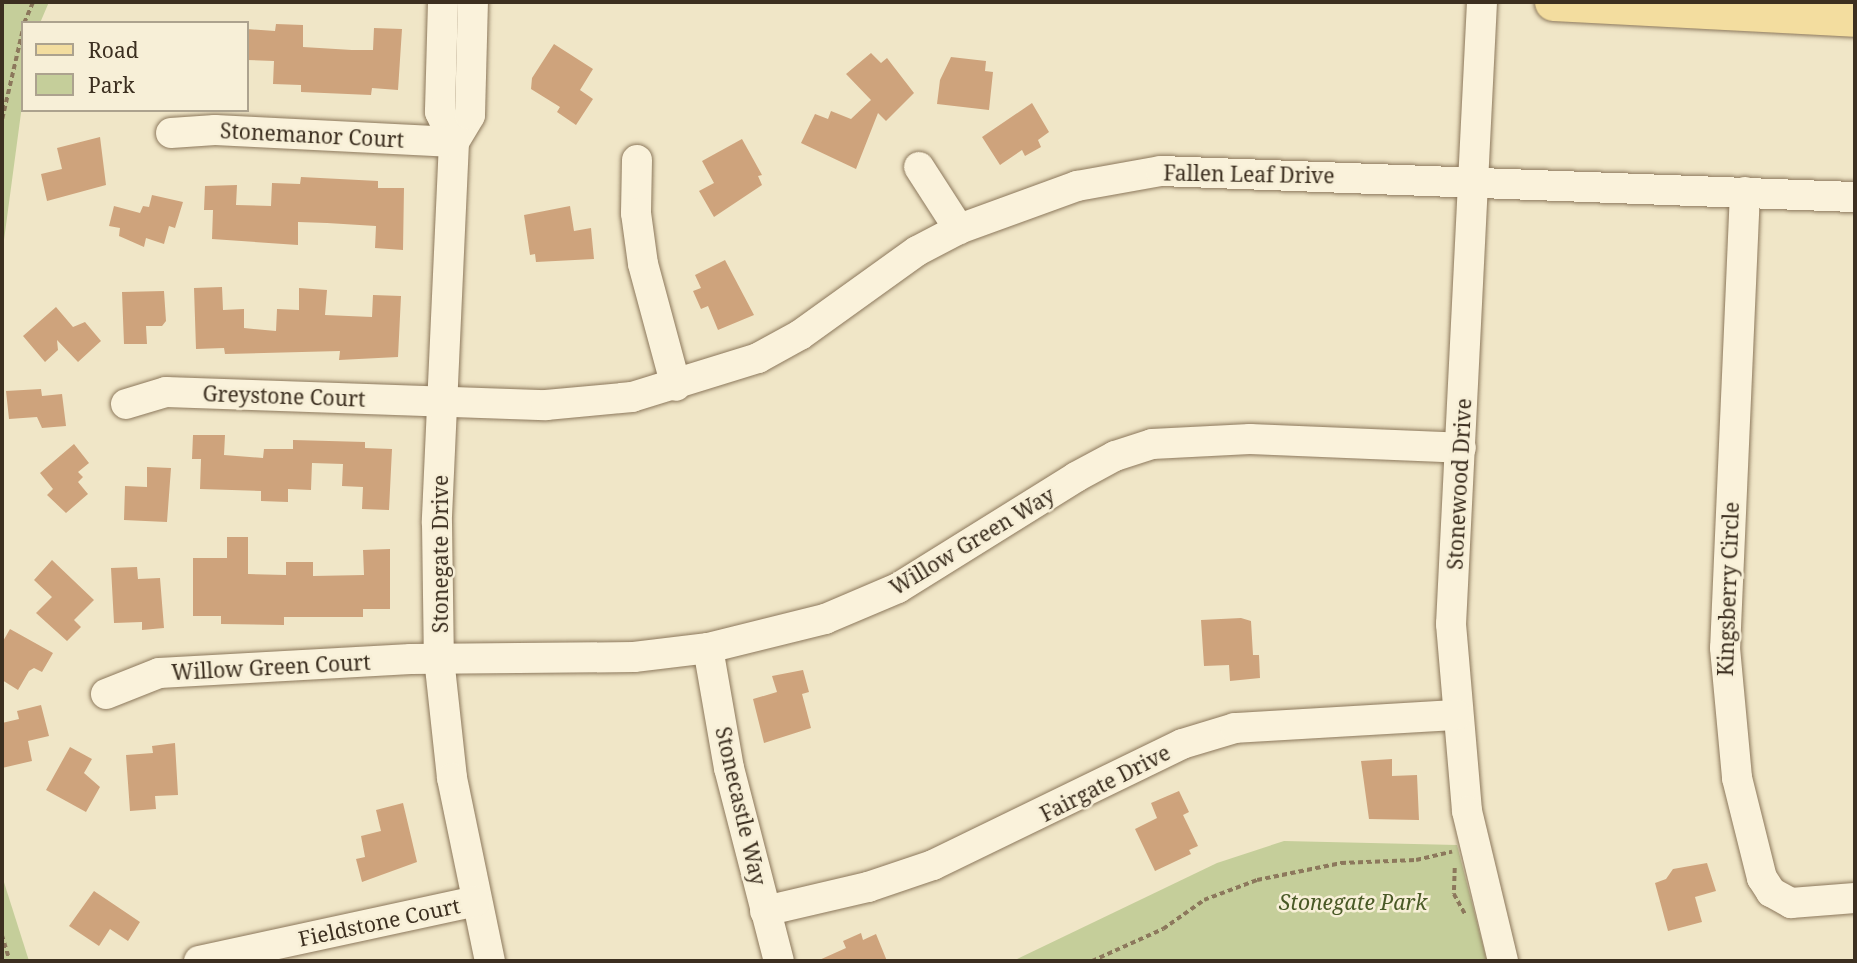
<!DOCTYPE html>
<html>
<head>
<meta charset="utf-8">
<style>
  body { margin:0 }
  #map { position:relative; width:1857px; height:963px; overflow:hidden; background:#f0e6c7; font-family:"Noto Serif",serif }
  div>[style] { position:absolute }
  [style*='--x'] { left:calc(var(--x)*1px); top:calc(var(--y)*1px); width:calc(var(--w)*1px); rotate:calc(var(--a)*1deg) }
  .green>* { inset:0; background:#c5ce9a }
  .building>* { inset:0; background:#cea37c }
  .path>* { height:3.5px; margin-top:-1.75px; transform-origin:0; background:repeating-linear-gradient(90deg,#8c785c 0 5px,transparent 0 8.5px) }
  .roads { filter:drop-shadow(0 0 2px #8c785c) drop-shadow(0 0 2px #8c785c) }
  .minor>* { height:30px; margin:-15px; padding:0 15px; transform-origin:15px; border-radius:15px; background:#faf2db }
  .major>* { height:37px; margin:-18.5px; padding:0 18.5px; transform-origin:18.5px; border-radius:18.5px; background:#f3dd9f }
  span { translate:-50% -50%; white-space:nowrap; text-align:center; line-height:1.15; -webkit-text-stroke:5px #f7efd7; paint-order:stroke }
  .street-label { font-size:21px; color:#3c2f20 }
  .park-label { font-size:21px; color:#495926; font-style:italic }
  .frame { position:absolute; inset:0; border:4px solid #3c2f20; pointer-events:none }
  .legend { position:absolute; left:21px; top:21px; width:228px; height:91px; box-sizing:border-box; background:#f7efd7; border:2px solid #aca28e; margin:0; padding:9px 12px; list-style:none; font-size:21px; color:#3c2f20 }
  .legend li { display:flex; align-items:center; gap:14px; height:35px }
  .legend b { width:35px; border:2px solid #aca28e }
</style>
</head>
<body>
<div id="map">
  <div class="green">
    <div style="clip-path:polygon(2px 2px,49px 2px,40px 23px,23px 23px,23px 98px,2px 255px)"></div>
    <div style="clip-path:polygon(1284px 841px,1457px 845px,1487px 961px,1013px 961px,1217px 863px)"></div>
    <div style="clip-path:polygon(2px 876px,29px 961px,2px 961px)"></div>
  </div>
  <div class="building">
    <div style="clip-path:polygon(276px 24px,303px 25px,303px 47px,352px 50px,373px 50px,374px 28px,402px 29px,398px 90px,372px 88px,371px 95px,301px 92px,301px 85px,273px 84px,274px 61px,247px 60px,247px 29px,275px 31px)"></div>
    <div style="clip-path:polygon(554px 44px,593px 69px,580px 90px,593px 99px,576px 125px,557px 112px,560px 107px,531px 89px,532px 78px)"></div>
    <div style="clip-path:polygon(871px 53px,881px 63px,887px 58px,914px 93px,886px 121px,878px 113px,856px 169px,801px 143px,815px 114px,828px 119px,831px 111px,851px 119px,871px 100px,846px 74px)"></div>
    <div style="clip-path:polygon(951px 57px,986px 61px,985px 71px,993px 72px,989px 110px,937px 104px,940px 80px)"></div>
    <div style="clip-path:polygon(1032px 103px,1049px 132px,1038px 140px,1041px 147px,1025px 156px,1022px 150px,1000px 165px,982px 137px)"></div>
    <div style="clip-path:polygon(100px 137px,106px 185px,47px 201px,41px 174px,62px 169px,57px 148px)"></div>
    <div style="clip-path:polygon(742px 139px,762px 175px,758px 176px,762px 185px,714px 217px,699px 191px,714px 183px,702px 161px)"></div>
    <div style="clip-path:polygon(301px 177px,378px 181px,378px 188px,404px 188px,403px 250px,375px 248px,376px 226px,327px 223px,298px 222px,298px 245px,212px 239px,213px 210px,204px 210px,205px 186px,237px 185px,236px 205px,271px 206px,272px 183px,300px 184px)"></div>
    <div style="clip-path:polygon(152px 195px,183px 202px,175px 228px,169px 226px,164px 244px,146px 238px,144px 247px,119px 236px,120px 228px,109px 226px,114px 206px,140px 213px,143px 206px,149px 207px)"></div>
    <div style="clip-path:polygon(570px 206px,574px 231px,591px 228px,594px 259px,536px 262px,535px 254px,530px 255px,524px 215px)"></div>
    <div style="clip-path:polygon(725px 260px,754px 315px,718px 330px,708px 306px,701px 309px,693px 291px,701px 288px,695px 275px)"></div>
    <div style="clip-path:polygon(222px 287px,223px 310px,244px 309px,244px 328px,276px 331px,277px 309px,299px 310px,299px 288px,327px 290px,325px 315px,372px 317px,373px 295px,401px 296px,398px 357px,339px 360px,340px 351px,225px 354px,224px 348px,196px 349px,194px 288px)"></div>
    <div style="clip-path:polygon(164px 291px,166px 321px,162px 326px,146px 326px,147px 344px,124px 344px,122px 292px)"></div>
    <div style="clip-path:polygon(56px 307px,73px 327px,85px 322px,101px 341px,78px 362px,57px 340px,58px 350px,45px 362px,23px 336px)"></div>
    <div style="clip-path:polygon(41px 389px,42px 396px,62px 394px,66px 426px,42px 428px,37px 417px,9px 419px,6px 391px)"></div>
    <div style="clip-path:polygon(193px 435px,225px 435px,224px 455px,263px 458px,264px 449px,293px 449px,293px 440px,365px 442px,365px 448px,392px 449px,389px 510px,362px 509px,363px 487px,342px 486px,343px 464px,312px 463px,311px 490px,288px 489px,288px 502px,261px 501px,261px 491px,200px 489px,201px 459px,192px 459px)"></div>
    <div style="clip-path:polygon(74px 444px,89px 463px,78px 472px,83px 477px,78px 482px,88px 494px,66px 513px,47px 495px,53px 489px,40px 473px)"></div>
    <div style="clip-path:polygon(147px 467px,171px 468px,167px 522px,124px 520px,125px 486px,147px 487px)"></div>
    <div style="clip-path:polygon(227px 537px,248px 537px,248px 574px,286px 575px,286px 562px,313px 562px,313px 576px,364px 575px,363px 550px,390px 549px,390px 609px,363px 609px,363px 617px,284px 617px,284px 625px,221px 624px,221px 616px,193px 616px,193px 558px,227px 558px)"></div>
    <div style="clip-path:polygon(52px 560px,94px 600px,74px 620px,81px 627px,67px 641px,36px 613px,52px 597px,34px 580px)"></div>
    <div style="clip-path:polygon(137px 567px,138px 579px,160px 578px,164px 628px,142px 630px,142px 622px,114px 623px,111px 568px)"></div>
    <div style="clip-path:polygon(1241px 618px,1251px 621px,1253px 655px,1259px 655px,1260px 678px,1230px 681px,1229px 665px,1204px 666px,1201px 620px)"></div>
    <div style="clip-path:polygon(10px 629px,53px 653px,42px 672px,34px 668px,29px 671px,18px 690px,2px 680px,2px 643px)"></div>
    <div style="clip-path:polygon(803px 670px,809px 692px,802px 694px,811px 728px,764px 743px,753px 699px,777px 692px,772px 676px)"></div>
    <div style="clip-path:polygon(41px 705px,49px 736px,28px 741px,32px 761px,2px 768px,2px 723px,19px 719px,17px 711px)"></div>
    <div style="clip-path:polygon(175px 743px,178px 795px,155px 796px,156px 809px,130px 811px,126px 755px,153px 753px,152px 746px)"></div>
    <div style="clip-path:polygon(70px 747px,92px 759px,84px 773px,100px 787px,86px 812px,46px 790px)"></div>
    <div style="clip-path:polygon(1392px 759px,1392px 776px,1417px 775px,1419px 820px,1369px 819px,1361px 761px)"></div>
    <div style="clip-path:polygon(1179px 791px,1189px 812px,1183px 815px,1198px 846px,1189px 850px,1191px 854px,1155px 871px,1135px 829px,1157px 818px,1151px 803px)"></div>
    <div style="clip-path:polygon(403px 803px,417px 862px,362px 882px,356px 859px,365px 857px,361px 836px,381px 831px,376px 810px)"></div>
    <div style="clip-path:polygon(1707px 863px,1716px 891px,1695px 897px,1702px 922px,1668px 931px,1655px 883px,1666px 879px,1673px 869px)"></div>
    <div style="clip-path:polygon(94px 891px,140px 922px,128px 941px,110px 929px,99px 946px,69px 926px)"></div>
    <div style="clip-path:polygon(861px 933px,863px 940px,876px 934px,887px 961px,817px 961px,846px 948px,843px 941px)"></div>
  </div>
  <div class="path">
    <div style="--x:24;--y:23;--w:23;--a:-67"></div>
    <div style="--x:2;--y:119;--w:93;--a:-77"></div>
    <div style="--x:1455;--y:868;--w:26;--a:92"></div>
    <div style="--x:1454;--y:894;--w:25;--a:61"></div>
    <div style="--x:2;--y:935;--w:27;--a:73"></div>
    <div style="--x:1092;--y:961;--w:78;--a:-24.3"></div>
    <div style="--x:1163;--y:929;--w:50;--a:-35.3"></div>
    <div style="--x:1204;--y:900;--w:57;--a:-20.7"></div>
    <div style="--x:1257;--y:880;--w:86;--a:-11.4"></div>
    <div style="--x:1341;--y:863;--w:75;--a:-2.3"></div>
    <div style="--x:1416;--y:860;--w:37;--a:-13"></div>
  </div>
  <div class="roads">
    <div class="minor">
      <div style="--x:443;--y:2;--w:110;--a:91.6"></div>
      <div style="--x:440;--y:112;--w:33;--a:65"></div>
      <div style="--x:454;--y:142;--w:381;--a:92.6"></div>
      <div style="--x:437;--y:523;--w:135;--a:89.2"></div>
      <div style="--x:439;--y:658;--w:121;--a:83.8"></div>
      <div style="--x:452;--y:778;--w:187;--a:78.3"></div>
      <div style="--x:1482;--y:2;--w:623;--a:92.85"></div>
      <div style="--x:1451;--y:624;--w:188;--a:85.1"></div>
      <div style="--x:1467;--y:811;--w:154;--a:76.5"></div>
      <div style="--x:171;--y:133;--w:44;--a:-3.9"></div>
      <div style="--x:215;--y:130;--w:239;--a:2.9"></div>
      <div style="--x:454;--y:142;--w:31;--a:-59"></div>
      <div style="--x:470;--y:115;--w:113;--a:-88.5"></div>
      <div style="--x:637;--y:160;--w:53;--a:91.1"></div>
      <div style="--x:636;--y:213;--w:51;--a:82.2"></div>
      <div style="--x:643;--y:264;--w:126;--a:74.9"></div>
      <div style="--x:919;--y:167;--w:74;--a:57.2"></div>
      <div style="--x:1745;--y:192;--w:456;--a:92.5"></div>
      <div style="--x:1725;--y:648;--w:131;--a:84.7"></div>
      <div style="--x:1737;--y:778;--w:103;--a:76"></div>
      <div style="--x:1762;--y:878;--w:17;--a:57"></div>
      <div style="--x:1771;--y:892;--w:23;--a:29"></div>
      <div style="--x:1791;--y:903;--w:64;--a:-4.5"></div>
      <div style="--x:126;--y:404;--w:42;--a:-16.7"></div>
      <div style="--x:166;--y:392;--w:380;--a:2"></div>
      <div style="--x:546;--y:405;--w:86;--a:-5.3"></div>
      <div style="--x:632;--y:397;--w:132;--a:-17.2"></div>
      <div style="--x:758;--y:358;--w:48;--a:-28.7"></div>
      <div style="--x:800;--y:335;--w:144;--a:-35.7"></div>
      <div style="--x:917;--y:251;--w:47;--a:-27.6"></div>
      <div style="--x:959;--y:229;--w:126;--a:-20"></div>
      <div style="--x:1077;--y:186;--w:85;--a:-10.1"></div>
      <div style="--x:1161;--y:171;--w:694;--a:2.15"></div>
      <div style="--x:708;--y:648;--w:122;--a:80.1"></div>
      <div style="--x:729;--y:768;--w:199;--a:75.5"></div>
      <div style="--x:106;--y:694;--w:57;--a:-21.6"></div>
      <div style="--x:159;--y:673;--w:252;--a:-3.2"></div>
      <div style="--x:411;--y:659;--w:223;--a:-0.5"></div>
      <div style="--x:634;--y:657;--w:75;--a:-6.9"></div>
      <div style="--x:708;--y:648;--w:121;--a:-13.9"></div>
      <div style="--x:825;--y:619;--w:79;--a:-23"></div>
      <div style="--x:898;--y:588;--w:210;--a:-31.9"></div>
      <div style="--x:1076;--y:477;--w:44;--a:-28.3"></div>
      <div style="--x:1115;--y:456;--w:39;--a:-18"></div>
      <div style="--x:1152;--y:444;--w:98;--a:-2.9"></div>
      <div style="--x:1250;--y:439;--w:211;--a:2.4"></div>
      <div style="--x:765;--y:911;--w:106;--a:-13.1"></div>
      <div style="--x:868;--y:887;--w:69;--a:-18.7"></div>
      <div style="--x:933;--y:865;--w:277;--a:-25.9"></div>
      <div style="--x:1182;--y:744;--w:55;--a:-16.8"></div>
      <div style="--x:1235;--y:728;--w:222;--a:-3.4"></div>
      <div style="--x:199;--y:961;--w:283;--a:-12.2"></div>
    </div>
    <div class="major">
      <div style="--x:1553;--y:2;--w:302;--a:3"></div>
    </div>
  </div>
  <div class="street-label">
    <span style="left:312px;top:135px;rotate:3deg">Stonemanor Court</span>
    <span style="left:1249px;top:174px;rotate:1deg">Fallen Leaf Drive</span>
    <span style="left:284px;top:396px;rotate:2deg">Greystone Court</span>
    <span style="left:1459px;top:484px;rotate:-87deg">Stonewood Drive</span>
    <span style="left:972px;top:541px;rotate:-31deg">Willow Green Way</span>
    <span style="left:440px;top:554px;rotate:-90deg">Stonegate Drive</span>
    <span style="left:1728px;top:589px;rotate:-88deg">Kingsberry Circle</span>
    <span style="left:271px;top:667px;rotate:-3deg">Willow Green Court</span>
    <span style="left:1105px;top:783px;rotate:-27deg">Fairgate Drive</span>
    <span style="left:741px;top:806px;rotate:77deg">Stonecastle Way</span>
    <span style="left:379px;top:922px;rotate:-12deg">Fieldstone Court</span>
  </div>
  <div class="park-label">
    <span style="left:1353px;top:902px">Stonegate Park</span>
  </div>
  <div class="frame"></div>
  <ul class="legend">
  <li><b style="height:9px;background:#f3dd9f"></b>Road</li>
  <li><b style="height:19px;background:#c5ce9a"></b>Park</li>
  </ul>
</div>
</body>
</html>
